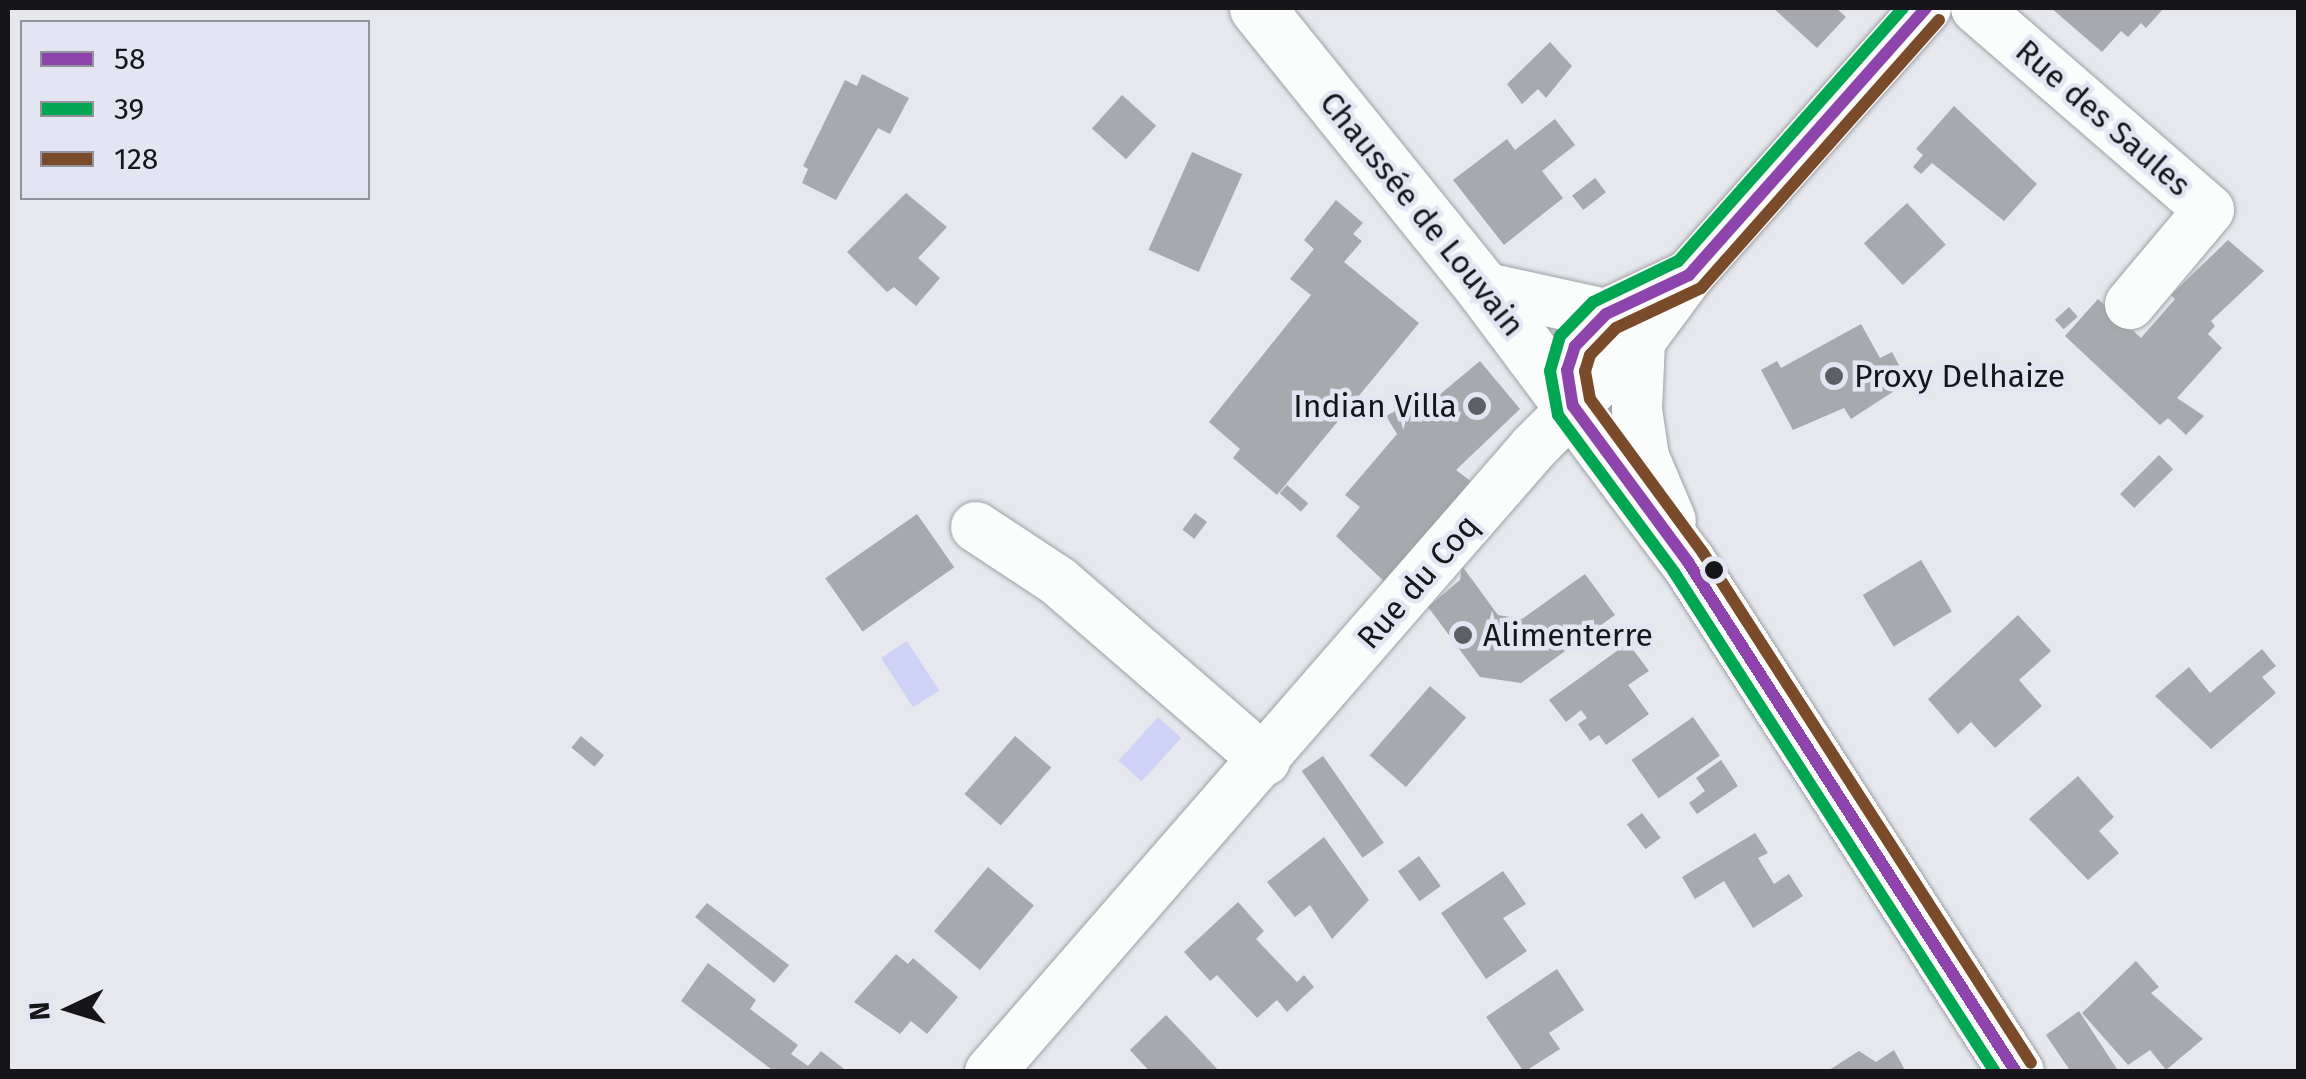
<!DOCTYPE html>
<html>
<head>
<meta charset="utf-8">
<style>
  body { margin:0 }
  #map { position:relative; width:2306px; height:1079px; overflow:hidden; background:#e6e8ee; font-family:"Fira Sans",sans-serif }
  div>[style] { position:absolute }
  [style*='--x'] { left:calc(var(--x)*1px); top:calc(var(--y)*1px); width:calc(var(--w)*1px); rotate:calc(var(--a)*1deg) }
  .water>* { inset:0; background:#ced2f7; transform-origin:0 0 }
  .building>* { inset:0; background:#a8a9ae; transform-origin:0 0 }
  .roads { filter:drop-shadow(0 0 2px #9ea0a5) drop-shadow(0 0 2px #9ea0a5) }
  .minor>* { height:50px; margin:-25px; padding:0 25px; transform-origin:25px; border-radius:25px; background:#fbfcfc }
  .major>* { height:55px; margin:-27.5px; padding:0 27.5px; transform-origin:27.5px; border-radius:27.5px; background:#fbfcfc }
  .bus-1>* { height:12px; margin:-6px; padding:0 6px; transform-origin:6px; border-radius:6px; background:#8e44ad }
  .bus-2>* { height:12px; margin:-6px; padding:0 6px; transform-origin:6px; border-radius:6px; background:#00a651 }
  .bus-3>* { height:12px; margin:-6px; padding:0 6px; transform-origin:6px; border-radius:6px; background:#7a4b2a }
  .dots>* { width:28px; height:28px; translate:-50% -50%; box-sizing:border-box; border:5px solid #e3e5f2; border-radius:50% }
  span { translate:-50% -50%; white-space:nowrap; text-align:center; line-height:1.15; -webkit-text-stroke:9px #e3e5f2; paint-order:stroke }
  .street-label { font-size:32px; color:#15151a }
  .poi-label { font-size:32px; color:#15151a }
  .left { translate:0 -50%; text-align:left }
  .right { translate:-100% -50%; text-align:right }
  .frame { position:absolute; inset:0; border:10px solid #15151a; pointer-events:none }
  .legend { position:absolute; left:20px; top:20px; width:350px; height:180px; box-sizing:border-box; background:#e3e5f2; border:2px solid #91929c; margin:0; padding:12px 18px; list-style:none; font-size:30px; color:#15151a }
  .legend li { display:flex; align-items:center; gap:20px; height:50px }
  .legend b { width:50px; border:2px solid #91929c }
  .north { position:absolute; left:20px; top:959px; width:100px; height:100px; -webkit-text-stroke:8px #e3e5f2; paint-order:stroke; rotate:266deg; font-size:28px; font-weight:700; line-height:40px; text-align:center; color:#15151a }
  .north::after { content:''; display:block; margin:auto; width:35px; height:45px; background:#15151a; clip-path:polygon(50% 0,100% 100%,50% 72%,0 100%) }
</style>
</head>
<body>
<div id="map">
  <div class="water">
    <div style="left:907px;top:641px;width:59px;height:31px;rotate:57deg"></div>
    <div style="left:1158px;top:717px;width:31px;height:59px;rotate:42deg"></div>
  </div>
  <div class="building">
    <div style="clip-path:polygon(1773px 8px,1836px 8px,1846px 17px,1817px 48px)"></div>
    <div style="clip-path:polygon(2051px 8px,2164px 8px,2146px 28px,2141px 23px,2128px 37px,2121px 31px,2102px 52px)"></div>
    <div style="clip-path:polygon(1550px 42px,1572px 66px,1546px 98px,1538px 89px,1522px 104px,1507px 84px)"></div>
    <div style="clip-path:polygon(862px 74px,909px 98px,890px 134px,878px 128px,836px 200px,802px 183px,808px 169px,803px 166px,845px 80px,857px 86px)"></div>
    <div style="left:1122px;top:95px;width:46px;height:45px;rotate:42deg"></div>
    <div style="clip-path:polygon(1954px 106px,2037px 184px,2004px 221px,1932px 163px,1921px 174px,1913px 167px,1923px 155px,1916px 149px)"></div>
    <div style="clip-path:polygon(1555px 119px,1575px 145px,1542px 171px,1563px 198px,1504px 245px,1453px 180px,1507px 139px,1515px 150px)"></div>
    <div style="left:1192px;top:152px;width:55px;height:107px;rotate:24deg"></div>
    <div style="left:1595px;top:178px;width:18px;height:29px;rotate:52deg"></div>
    <div style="clip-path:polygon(906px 193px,947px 227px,918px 258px,940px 278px,916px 306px,894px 287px,887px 292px,847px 252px)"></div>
    <div style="clip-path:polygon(1336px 200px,1363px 223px,1353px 234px,1362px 241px,1344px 262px,1419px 323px,1277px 495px,1233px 458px,1240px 449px,1209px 422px,1311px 295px,1290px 279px,1314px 249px,1304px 240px)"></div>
    <div style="left:1907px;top:203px;width:57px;height:59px;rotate:47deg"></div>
    <div style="clip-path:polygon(2228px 240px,2264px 271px,2211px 321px,2215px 326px,2208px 334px,2222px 348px,2177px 398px,2204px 416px,2186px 435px,2168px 418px,2160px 425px,2065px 336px,2098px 299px,2141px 338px,2175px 299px,2171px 295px)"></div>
    <div style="left:2069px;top:307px;width:13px;height:19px;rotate:48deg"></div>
    <div style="clip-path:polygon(1861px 324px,1880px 358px,1892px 352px,1908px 382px,1851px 419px,1844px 408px,1793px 430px,1761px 370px,1777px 361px,1781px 368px)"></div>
    <div style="clip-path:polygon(1480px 361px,1520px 409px,1456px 470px,1472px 482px,1389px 586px,1336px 536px,1360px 507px,1345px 495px,1397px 434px,1386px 416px,1426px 395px,1432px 401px)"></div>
    <div style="left:2159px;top:455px;width:20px;height:55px;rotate:45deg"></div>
    <div style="left:1287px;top:485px;width:28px;height:11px;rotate:41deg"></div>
    <div style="left:1195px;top:513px;width:15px;height:21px;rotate:37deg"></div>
    <div style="left:917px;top:514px;width:65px;height:112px;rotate:55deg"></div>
    <div style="left:1921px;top:560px;width:60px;height:68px;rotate:59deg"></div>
    <div style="clip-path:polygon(1462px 566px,1498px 615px,1522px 619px,1585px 574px,1615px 615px,1521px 683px,1480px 677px,1428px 607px,1460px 580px)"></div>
    <div style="clip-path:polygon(2018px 615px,2051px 651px,2019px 680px,2042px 706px,1995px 748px,1971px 722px,1958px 734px,1928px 699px)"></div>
    <div style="clip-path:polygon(1628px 643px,1649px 671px,1628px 685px,1649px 714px,1606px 745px,1599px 735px,1590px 741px,1578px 724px,1587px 718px,1581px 710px,1566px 722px,1549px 700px)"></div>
    <div style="clip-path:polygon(2262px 649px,2276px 666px,2262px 677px,2276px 693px,2211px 749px,2155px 696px,2189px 667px,2210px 693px)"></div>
    <div style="left:1430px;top:686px;width:48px;height:92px;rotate:41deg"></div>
    <div style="left:1693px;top:717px;width:47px;height:75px;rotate:55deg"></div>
    <div style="left:581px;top:736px;width:30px;height:15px;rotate:40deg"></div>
    <div style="left:1015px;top:736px;width:48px;height:77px;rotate:41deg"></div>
    <div style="left:1323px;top:756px;width:106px;height:26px;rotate:55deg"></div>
    <div style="clip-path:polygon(1721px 760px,1738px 786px,1697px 814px,1689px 803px,1705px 791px,1696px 778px)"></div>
    <div style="clip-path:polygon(2078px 776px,2114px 817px,2099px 831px,2119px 853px,2088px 880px,2029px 819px)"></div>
    <div style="left:1642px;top:813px;width:31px;height:19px;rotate:53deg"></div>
    <div style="clip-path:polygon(1755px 833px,1768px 853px,1758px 858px,1774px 884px,1789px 874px,1803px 896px,1753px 928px,1724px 881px,1695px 899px,1682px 877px)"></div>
    <div style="clip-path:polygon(1324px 837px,1369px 900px,1332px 939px,1310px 905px,1295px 917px,1267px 882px)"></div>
    <div style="left:1419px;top:856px;width:37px;height:26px;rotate:54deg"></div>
    <div style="left:988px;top:867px;width:60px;height:84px;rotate:40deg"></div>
    <div style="clip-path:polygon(1503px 871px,1526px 904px,1503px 918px,1527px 951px,1486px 979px,1441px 913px)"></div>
    <div style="clip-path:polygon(1238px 902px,1264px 931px,1256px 939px,1297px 982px,1304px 975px,1314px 987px,1287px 1012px,1277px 1000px,1257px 1018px,1217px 975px,1210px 981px,1184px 952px)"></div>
    <div style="clip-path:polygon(707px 903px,789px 965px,774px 983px,695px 917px)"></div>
    <div style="clip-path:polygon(896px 954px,908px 964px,913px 958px,958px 997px,927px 1034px,911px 1021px,900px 1034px,854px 1002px)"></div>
    <div style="clip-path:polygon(2136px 961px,2159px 987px,2151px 993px,2203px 1039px,2166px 1070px,2150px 1050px,2128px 1065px,2082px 1013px)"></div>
    <div style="clip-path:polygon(708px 963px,756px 1000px,750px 1009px,798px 1045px,791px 1054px,808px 1066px,821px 1051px,848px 1072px,775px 1072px,681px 1001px)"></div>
    <div style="clip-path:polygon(1557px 969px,1584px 1010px,1549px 1033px,1560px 1049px,1524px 1072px,1486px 1017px)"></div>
    <div style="clip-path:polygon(2079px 1011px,2083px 1017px,2119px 1072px,2071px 1072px,2046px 1035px)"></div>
    <div style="clip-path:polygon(1166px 1015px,1191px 1041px,1220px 1072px,1150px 1072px,1130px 1050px)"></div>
    <div style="clip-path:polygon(1894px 1050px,1906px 1072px,1826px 1072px,1859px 1051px,1876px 1062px)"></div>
  </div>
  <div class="roads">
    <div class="minor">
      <div style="--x:1976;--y:8;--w:308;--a:40.9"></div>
      <div style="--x:2209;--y:210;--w:123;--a:130"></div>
      <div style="--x:1482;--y:287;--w:127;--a:12.3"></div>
      <div style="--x:1640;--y:341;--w:69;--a:92.5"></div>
      <div style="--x:1637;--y:410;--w:48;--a:81.5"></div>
      <div style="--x:1644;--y:457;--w:69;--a:67.1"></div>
      <div style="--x:1573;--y:406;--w:36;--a:-99"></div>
      <div style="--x:1567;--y:370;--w:42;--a:-64.7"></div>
      <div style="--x:1585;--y:332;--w:28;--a:-41"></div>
      <div style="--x:1606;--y:314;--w:87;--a:-25.1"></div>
      <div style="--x:976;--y:527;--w:98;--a:33.4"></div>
      <div style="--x:1058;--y:581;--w:274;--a:40.9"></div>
      <div style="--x:990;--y:1072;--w:829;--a:-48.96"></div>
      <div style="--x:1534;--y:447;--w:150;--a:-45"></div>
      <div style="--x:1640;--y:341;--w:82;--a:-53.4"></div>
      <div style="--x:1689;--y:275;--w:357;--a:-48.4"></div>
    </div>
    <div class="major">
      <div style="--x:1257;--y:8;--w:358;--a:51.1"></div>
      <div style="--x:1482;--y:287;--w:344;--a:53.2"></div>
      <div style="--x:1688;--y:562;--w:606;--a:57.25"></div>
    </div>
  </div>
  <div class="bus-1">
    <div style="--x:1926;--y:8;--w:357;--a:131.6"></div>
    <div style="--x:1689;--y:275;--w:92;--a:154.8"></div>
    <div style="--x:1606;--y:314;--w:45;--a:134.1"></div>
    <div style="--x:1575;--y:346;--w:25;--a:108"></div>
    <div style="--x:1567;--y:370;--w:36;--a:81"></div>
    <div style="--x:1573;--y:406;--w:194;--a:53.6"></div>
    <div style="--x:1688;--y:562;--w:606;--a:57.25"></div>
  </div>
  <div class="bus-2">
    <div style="--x:1903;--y:8;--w:339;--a:131.6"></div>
    <div style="--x:1678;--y:261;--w:94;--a:154.2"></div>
    <div style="--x:1593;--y:302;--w:47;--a:134.1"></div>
    <div style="--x:1560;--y:336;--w:36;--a:106"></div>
    <div style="--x:1550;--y:371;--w:45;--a:79.7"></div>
    <div style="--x:1558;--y:415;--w:195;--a:53.5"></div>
    <div style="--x:1674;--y:572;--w:594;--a:57.3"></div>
  </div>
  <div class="bus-3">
    <div style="--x:1939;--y:20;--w:358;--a:131.6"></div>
    <div style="--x:1701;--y:288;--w:94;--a:154.8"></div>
    <div style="--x:1616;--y:328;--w:37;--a:134"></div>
    <div style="--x:1590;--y:355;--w:17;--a:107"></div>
    <div style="--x:1585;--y:371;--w:28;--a:80"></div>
    <div style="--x:1590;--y:399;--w:191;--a:53.7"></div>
    <div style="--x:1703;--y:553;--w:606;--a:57.25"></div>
  </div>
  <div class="dots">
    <div style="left:1834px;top:376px;background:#5e5f64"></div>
    <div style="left:1477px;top:406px;background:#5e5f64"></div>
    <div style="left:1714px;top:570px;background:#15151a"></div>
    <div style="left:1463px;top:635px;background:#5e5f64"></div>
  </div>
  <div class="street-label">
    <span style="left:2103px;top:118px;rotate:41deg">Rue des Saules</span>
    <span style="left:1422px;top:214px;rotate:51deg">Chaussée de Louvain</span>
    <span style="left:1418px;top:582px;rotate:-49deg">Rue du Coq</span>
  </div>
  <div class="poi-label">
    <span class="left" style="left:1854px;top:376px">Proxy Delhaize</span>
    <span class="right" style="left:1457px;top:406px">Indian Villa</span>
    <span class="left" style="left:1483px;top:635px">Alimenterre</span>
  </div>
  <div class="frame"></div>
  <ul class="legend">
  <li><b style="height:12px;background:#8e44ad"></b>58</li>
  <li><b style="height:12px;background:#00a651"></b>39</li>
  <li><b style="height:12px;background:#7a4b2a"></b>128</li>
  </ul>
  <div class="north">N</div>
</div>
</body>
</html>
